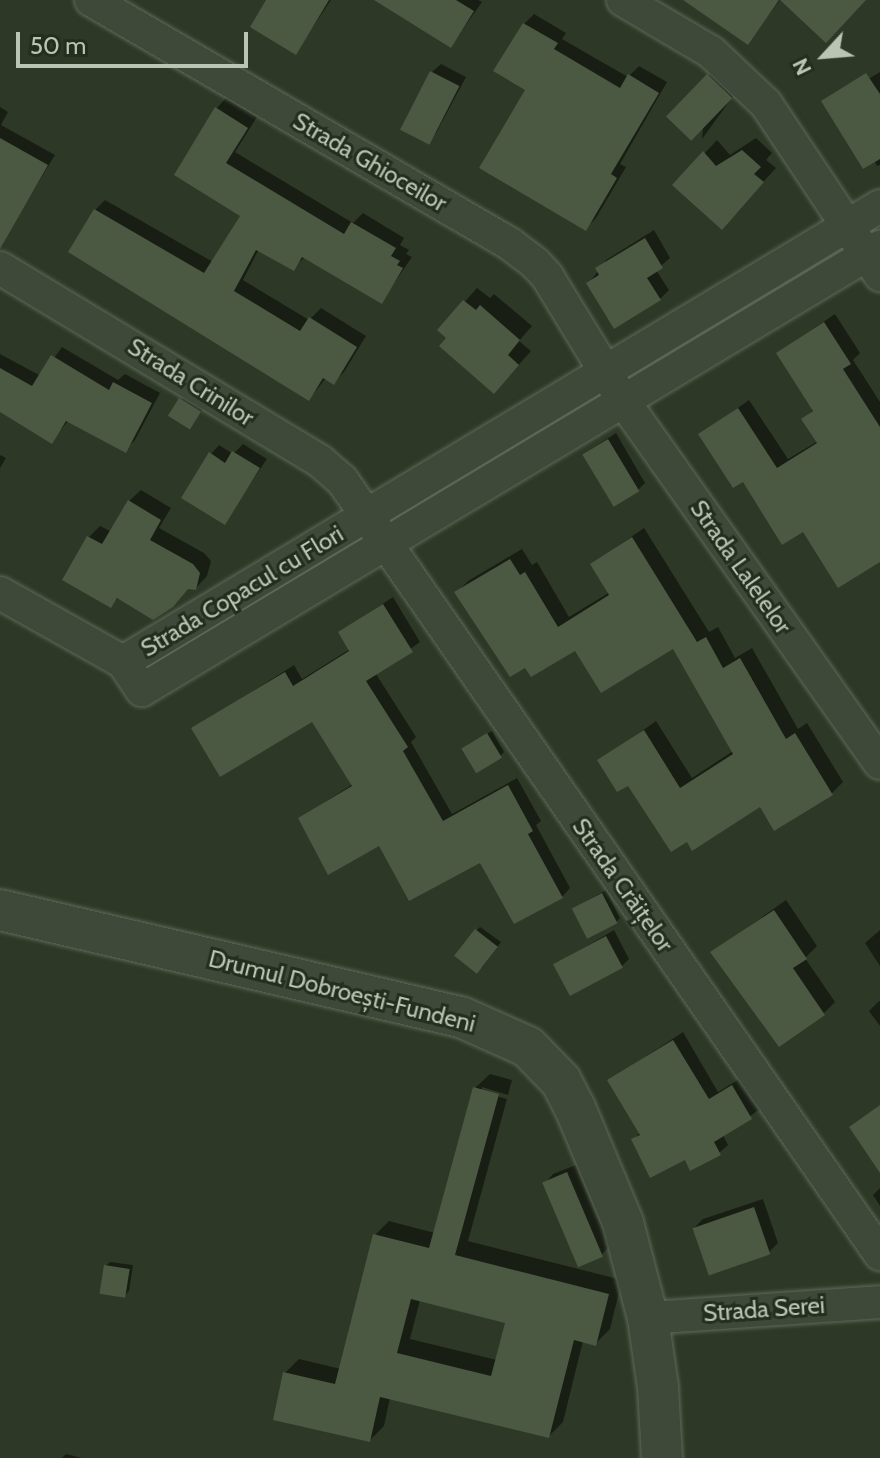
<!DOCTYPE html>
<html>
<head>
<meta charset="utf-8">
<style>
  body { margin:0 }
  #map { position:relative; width:880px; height:1458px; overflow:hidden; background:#2d3926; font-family:Cabin,sans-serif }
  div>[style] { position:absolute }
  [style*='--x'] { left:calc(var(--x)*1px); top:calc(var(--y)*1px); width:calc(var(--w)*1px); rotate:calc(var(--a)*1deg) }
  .shadow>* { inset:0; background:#0007 }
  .building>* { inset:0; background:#4b5842; transform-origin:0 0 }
  .roads { filter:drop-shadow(0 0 2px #5f6a59) drop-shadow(0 0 2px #5f6a59) }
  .minor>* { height:32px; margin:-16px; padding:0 16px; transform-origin:16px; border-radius:16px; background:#3f4939 }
  .tertiary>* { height:40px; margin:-20px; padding:0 20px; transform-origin:20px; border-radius:20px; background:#3f4939 }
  span { translate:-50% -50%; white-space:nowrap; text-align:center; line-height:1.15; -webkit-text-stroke:6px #242e1e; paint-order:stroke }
  .street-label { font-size:24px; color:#bac5b4 }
  .north { position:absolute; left:784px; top:16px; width:80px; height:80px; -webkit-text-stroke:6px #242e1e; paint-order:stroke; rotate:244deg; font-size:22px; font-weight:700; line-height:32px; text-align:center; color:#bac5b4 }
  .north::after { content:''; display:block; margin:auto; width:28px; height:36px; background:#bac5b4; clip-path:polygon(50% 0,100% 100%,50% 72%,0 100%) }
  .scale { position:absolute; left:16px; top:32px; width:232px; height:36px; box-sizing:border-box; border:4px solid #bac5b4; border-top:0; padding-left:10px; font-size:24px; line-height:28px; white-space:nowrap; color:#bac5b4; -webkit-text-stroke:6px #242e1e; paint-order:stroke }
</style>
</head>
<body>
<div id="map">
  <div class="shadow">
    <div style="clip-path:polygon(268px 0,331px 0,296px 52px)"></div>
    <div style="clip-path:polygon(378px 0,478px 0,482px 2px,451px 46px)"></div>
    <div style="clip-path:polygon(685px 0,780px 0,747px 43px)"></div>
    <div style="clip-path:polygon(534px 14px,566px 33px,562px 39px,628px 77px,639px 66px,667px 82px,620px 164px,626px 167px,596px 218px,586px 228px,527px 89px,524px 24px)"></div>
    <div style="clip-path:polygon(441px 64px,466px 77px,436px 133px,428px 142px,432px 72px)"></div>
    <div style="clip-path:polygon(717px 67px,739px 88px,702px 139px,708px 76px)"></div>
    <div style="clip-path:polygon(880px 72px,880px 165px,877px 166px,841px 96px)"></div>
    <div style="clip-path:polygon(226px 98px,257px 117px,235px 152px,353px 223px,363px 213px,404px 238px,400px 245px,409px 250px,406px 254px,412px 257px,382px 301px,305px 257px,293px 268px,259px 249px,243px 280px,309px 320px,321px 308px,366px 336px,344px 372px,333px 383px,326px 378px,309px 399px,95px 210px,105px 200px,213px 262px,243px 215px,177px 174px,216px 109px)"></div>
    <div style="clip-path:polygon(0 107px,8px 112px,1px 125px,55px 155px,16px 219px,0 210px)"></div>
    <div style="clip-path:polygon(756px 138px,772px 153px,766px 160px,776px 168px,734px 214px,675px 185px,717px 140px,730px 155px)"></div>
    <div style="clip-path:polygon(654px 230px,670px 258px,656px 270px,669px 290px,660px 299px,589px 283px,606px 260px)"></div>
    <div style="clip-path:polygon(477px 288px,490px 298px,494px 294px,532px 326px,519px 341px,531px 351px,507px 378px,440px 330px)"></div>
    <div style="clip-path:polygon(835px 314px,860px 353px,853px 360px,880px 402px,880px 560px,803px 529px,744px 479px,700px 435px,749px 400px,788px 459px,818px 441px,804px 419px,814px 409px,778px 353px)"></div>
    <div style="clip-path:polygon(62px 347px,118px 380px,125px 374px,160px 393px,135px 440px,125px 450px,69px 420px,51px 441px,0 410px,0 354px,41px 376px)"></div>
    <div style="clip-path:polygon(185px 396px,204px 407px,191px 427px,181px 400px)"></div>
    <div style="clip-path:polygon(616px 433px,645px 483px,638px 490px,584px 454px)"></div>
    <div style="clip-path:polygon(243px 444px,267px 459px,224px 523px,211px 454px,219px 445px,233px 454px)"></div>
    <div style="clip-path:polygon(0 455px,6px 458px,0 468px)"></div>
    <div style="clip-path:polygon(141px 490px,171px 508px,159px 528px,204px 553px,211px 561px,207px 576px,196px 588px,119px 597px,111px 605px,65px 579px,89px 537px,100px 526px,112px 532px,129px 501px)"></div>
    <div style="clip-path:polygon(644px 528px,709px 632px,718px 627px,735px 658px,752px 648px,798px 729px,807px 723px,843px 782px,832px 793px,760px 804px,629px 783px,600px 761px,656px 721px,692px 778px,733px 751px,673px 646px,576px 648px,457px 592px,468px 581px,522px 549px,532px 565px,537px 562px,569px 617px,610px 592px,592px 564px)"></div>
    <div style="clip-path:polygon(393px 597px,420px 642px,376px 674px,416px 737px,411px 742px,452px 814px,517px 778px,541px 821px,536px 825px,570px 888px,562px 897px,481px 860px,380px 843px,300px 818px,353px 784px,312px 719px,194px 729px,294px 665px,302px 679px,350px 649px,340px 632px)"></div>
    <div style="clip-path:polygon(492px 731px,504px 752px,500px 756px,467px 745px)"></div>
    <div style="clip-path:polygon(606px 890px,620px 918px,616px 922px,574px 908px)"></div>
    <div style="clip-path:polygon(786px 900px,817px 946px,805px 958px,835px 1002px,824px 1013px,713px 952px)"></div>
    <div style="clip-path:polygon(480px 927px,501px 942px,482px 968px,476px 931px)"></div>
    <div style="clip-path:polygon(614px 930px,629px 959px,621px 967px,555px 965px)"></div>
    <div style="clip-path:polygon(880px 930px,880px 966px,865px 943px)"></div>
    <div style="clip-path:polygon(879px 1001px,880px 1001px,880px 1026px,869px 1011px)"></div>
    <div style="clip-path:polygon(683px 1032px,718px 1092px,741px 1078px,760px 1109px,723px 1135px,728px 1145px,719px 1153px,686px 1157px,633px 1140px,641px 1132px,610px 1080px)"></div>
    <div style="clip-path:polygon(evenodd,490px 1074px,512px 1080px,508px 1095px,482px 1087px,482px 1092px,507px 1099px,468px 1241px,622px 1280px,610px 1329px,595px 1344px,583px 1341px,563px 1422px,549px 1436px,390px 1398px,384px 1426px,370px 1440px,285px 1373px,299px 1359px,341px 1369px,375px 1235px,389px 1221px,435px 1233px,475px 1088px,490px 1074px,420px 1300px,507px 1322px,497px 1360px,410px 1339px,420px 1300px)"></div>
    <div style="clip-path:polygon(576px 1165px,610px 1246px,601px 1255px,545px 1183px,553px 1174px)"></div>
    <div style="clip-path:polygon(880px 1188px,880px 1206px,873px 1195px)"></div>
    <div style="clip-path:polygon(763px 1199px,778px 1243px,769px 1252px,694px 1228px,703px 1219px)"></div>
    <div style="clip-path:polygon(110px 1262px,133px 1265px,129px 1291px,125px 1295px,106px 1266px)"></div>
    <div style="clip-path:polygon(66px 1454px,82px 1458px,62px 1458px)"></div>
  </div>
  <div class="building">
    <div style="clip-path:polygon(266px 0,329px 0,296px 55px,250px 27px)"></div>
    <div style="clip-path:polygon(374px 0,456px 0,474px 11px,451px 48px)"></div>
    <div style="clip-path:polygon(683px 0,779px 0,748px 45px)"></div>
    <div style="clip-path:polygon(780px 0,866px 0,826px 43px)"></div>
    <div style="clip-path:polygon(523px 23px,558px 43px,554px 49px,620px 88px,628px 74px,659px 93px,611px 174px,617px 178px,586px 231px,479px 168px,525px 90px,493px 71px)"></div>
    <div style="left:430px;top:71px;width:33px;height:66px;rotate:27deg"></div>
    <div style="clip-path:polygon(866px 73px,880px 94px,880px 159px,863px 169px,821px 101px)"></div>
    <div style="left:707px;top:74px;width:35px;height:59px;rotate:44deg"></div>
    <div style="clip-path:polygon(215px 107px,248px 128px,226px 163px,344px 234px,351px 222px,396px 248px,391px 256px,400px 261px,397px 265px,403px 268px,382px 304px,302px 257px,294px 271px,256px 250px,234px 291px,300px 331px,309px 317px,357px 347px,334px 385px,323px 378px,309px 401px,68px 252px,94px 209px,204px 273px,240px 216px,174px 175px)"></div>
    <div style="clip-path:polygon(0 138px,48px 165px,0 249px)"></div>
    <div style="clip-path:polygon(742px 150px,761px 167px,754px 174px,764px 182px,722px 230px,672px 185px,703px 151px,716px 166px)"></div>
    <div style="clip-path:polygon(645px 238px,663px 268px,647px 278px,661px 300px,614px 329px,586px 283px,599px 275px,595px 268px)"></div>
    <div style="clip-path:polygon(463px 300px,476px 310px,480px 305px,520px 340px,508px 355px,519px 365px,494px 394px,439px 346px,446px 338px,437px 330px)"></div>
    <div style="clip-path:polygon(824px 322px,851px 364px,843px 369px,880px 427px,880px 562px,838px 588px,803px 532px,782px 545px,743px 482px,733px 488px,698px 434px,738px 408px,777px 468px,817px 443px,801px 419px,813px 411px,776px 353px)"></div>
    <div style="clip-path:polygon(51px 355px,109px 390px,113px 382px,152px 403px,126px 453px,66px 421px,52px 444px,0 412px,0 368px,32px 386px)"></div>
    <div style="left:179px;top:398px;width:26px;height:21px;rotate:32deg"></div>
    <div style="left:608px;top:439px;width:61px;height:30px;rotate:59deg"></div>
    <div style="clip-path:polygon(232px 451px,260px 468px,225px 525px,181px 498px,209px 452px,225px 463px)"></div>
    <div style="clip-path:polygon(128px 500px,161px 520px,150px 540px,193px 564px,200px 573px,196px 590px,188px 589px,173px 607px,153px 620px,117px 598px,111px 608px,62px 580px,87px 536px,102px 544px)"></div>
    <div style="clip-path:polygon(632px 537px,697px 642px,706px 637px,723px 668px,740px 658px,786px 739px,795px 733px,833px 795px,774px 831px,760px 807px,692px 851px,687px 842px,671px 852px,628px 786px,617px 792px,597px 760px,644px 730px,680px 788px,733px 754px,673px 649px,601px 693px,575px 651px,531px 677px,525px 668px,510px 677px,454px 592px,510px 559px,520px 575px,525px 572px,558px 627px,609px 595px,590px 564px)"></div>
    <div style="clip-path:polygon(383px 604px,413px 652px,366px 681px,408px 747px,403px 751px,443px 821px,508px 785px,533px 831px,528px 834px,563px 898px,514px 924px,480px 863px,409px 901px,379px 846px,328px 875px,298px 818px,352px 786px,312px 722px,220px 777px,191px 728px,285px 672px,293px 686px,349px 651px,338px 632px)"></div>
    <div style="left:487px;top:733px;width:29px;height:30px;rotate:59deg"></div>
    <div style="left:602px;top:893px;width:34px;height:34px;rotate:63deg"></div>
    <div style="clip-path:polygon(774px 910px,807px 959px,793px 968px,825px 1015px,779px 1047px,710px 952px)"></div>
    <div style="left:475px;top:929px;width:29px;height:34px;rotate:38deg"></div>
    <div style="left:606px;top:936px;width:36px;height:60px;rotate:62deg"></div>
    <div style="clip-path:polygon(673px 1040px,709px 1099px,732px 1085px,752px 1119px,714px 1142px,721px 1155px,690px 1171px,685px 1160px,650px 1178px,631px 1139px,640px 1135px,607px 1080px)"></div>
    <div style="clip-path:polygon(evenodd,473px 1087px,499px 1094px,455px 1255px,609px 1294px,596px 1346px,574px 1340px,549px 1438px,380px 1397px,370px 1442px,273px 1420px,283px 1372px,335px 1384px,373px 1234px,429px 1248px,473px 1087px,411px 1299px,505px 1323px,491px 1376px,397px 1353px,411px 1299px)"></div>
    <div style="clip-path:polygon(880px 1105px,880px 1173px,849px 1127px)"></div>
    <div style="left:567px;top:1172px;width:92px;height:27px;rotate:67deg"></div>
    <div style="left:754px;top:1207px;width:50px;height:65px;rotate:71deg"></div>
    <div style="left:104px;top:1265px;width:26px;height:29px;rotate:9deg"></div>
  </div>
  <div class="roads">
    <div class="minor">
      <div style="--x:91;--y:0;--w:485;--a:30.2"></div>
      <div style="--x:510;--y:244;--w:31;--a:37"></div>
      <div style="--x:535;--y:263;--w:18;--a:47"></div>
      <div style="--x:547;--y:276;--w:144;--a:58.6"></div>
      <div style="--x:622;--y:399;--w:446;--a:54.7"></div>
      <div style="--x:623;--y:0;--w:102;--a:30.6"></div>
      <div style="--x:711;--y:52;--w:76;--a:43.4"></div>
      <div style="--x:766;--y:104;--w:206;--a:56.3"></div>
      <div style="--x:0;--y:268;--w:375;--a:31.1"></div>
      <div style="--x:321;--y:462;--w:28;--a:41"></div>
      <div style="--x:342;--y:480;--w:943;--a:55.2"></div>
      <div style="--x:0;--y:593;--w:141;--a:29.3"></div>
      <div style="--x:123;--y:662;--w:34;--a:56"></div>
      <div style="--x:142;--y:690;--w:861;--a:-30.98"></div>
      <div style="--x:123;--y:662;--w:884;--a:-31.06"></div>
      <div style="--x:648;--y:1318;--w:233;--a:-3.9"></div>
    </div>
    <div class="tertiary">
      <div style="--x:0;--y:910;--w:473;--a:13.1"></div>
      <div style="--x:461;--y:1017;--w:73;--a:24.1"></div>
      <div style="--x:528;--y:1047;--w:47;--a:45.9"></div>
      <div style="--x:561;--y:1081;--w:30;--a:63"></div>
      <div style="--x:575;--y:1108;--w:125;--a:67.3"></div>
      <div style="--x:623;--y:1223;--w:98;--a:75.3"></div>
      <div style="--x:648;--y:1318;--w:70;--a:81.8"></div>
      <div style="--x:658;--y:1387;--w:71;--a:86.8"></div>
    </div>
  </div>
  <div class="street-label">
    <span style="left:370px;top:162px;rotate:30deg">Strada Ghioceilor</span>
    <span style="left:191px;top:382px;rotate:32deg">Strada Crinilor</span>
    <span style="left:741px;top:567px;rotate:55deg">Strada Lalelelor</span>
    <span style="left:242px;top:591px;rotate:-31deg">Strada Copacul cu Flori</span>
    <span style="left:623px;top:885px;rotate:55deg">Strada Crăițelor</span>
    <span style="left:342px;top:991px;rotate:14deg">Drumul Dobroești-Fundeni</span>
    <span style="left:764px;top:1309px;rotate:-4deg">Strada Serei</span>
  </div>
  <div class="north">N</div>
  <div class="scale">50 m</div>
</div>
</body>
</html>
